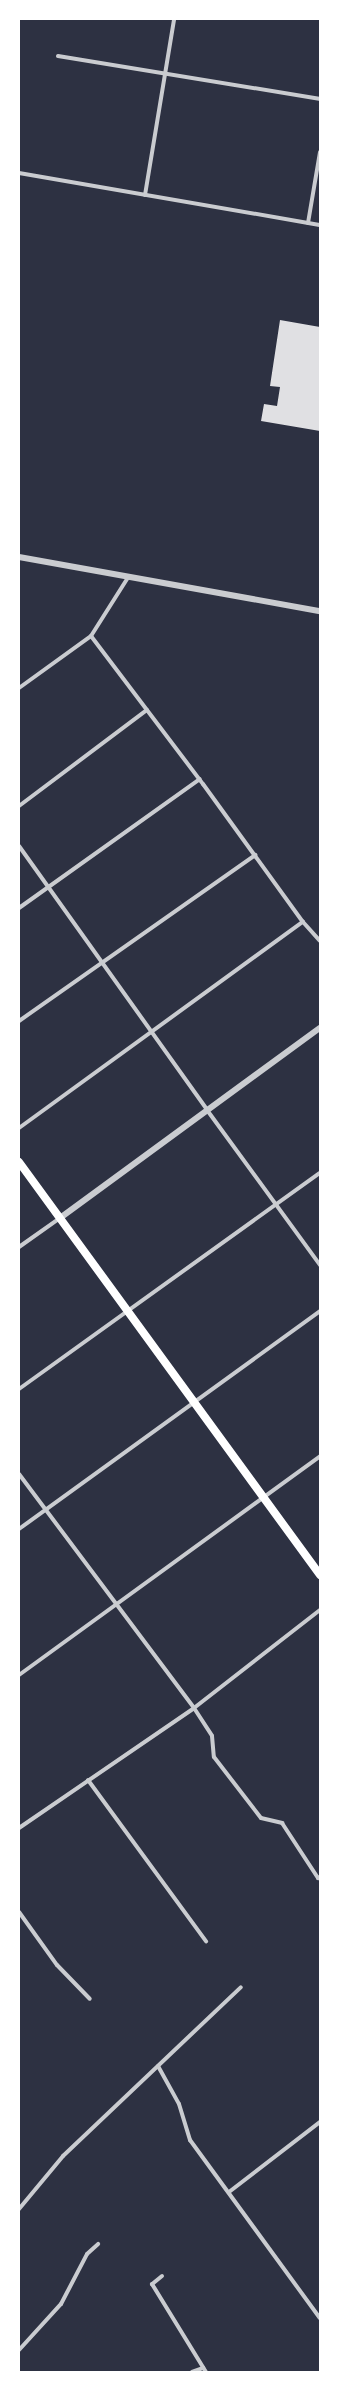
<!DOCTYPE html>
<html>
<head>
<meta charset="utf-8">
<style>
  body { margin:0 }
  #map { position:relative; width:339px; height:2391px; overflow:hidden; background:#2d3142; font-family:Raleway,sans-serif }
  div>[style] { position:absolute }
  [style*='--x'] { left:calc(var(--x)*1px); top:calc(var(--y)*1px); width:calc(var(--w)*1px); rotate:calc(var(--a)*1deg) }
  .building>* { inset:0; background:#e0e0e3 }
  .minor>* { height:4px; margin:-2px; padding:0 2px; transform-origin:2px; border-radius:2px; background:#caccd0 }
  .tertiary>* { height:6px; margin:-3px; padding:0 3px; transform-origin:3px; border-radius:3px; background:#caccd0 }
  .primary>* { height:8px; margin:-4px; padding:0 4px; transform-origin:4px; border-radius:4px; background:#fff }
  span { translate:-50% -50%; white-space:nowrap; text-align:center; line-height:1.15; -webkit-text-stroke:3px #fff; paint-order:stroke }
  .frame { position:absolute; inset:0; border:20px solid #fff; pointer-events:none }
</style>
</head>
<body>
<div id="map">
  <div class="building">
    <div style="clip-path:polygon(280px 320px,320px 327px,320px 431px,261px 421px,264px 404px,277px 406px,280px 387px,270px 386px)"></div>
  </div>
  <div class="minor">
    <div style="--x:58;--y:56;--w:266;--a:9.3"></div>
    <div style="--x:19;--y:173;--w:305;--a:9.8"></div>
    <div style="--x:145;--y:195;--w:178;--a:-80.6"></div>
    <div style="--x:308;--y:223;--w:72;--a:-80.4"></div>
    <div style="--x:91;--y:636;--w:186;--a:52.9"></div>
    <div style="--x:203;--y:784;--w:170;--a:54.1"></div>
    <div style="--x:303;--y:922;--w:25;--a:48"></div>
    <div style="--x:19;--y:688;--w:89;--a:-35.8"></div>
    <div style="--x:91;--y:636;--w:71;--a:-57.7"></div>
    <div style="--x:19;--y:806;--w:160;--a:-36.9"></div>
    <div style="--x:19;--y:846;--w:324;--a:54.5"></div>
    <div style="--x:207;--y:1110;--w:192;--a:53.9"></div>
    <div style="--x:19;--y:908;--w:222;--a:-35.5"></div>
    <div style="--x:19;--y:1021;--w:289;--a:-35.1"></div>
    <div style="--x:19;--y:1128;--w:351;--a:-36"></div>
    <div style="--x:19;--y:1247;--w:50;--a:-35.3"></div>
    <div style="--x:19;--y:1389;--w:370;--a:-35.7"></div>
    <div style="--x:19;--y:1474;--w:292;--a:53.2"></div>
    <div style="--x:194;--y:1708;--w:33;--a:57"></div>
    <div style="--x:212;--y:1736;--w:21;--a:85"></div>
    <div style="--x:214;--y:1757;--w:77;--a:52.4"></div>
    <div style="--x:261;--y:1818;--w:22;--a:13"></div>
    <div style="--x:282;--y:1823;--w:66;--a:56.8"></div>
    <div style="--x:318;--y:1878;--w:2;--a:-27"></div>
    <div style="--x:19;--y:1529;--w:372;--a:-35.9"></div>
    <div style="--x:19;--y:1675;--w:372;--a:-36"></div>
    <div style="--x:88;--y:1780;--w:200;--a:53.8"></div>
    <div style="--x:19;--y:1828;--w:212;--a:-34.4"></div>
    <div style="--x:194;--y:1708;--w:160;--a:-37.9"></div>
    <div style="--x:19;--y:1912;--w:65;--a:54.4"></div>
    <div style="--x:57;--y:1965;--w:47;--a:45.9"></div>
    <div style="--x:158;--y:2066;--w:43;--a:61.1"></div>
    <div style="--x:179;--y:2104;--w:38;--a:73"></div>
    <div style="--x:190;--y:2140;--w:220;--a:53.9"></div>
    <div style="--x:229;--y:2192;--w:115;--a:-37.6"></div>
    <div style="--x:19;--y:2209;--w:69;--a:-50.3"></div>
    <div style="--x:63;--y:2156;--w:245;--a:-43.5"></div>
    <div style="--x:162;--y:2276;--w:13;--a:141"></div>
    <div style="--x:152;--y:2284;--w:103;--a:58.5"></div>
    <div style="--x:19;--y:2350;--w:62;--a:-47.6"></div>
    <div style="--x:61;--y:2304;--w:56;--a:-62.5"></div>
    <div style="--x:87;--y:2254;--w:15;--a:-42"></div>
    <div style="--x:192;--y:2372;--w:12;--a:-20"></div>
  </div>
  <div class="tertiary">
    <div style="--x:19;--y:557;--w:306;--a:10.2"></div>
    <div style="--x:60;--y:1218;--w:322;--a:-36.2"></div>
  </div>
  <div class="primary">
    <div style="--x:19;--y:1162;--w:511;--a:53.91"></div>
  </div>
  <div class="frame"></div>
</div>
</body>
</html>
